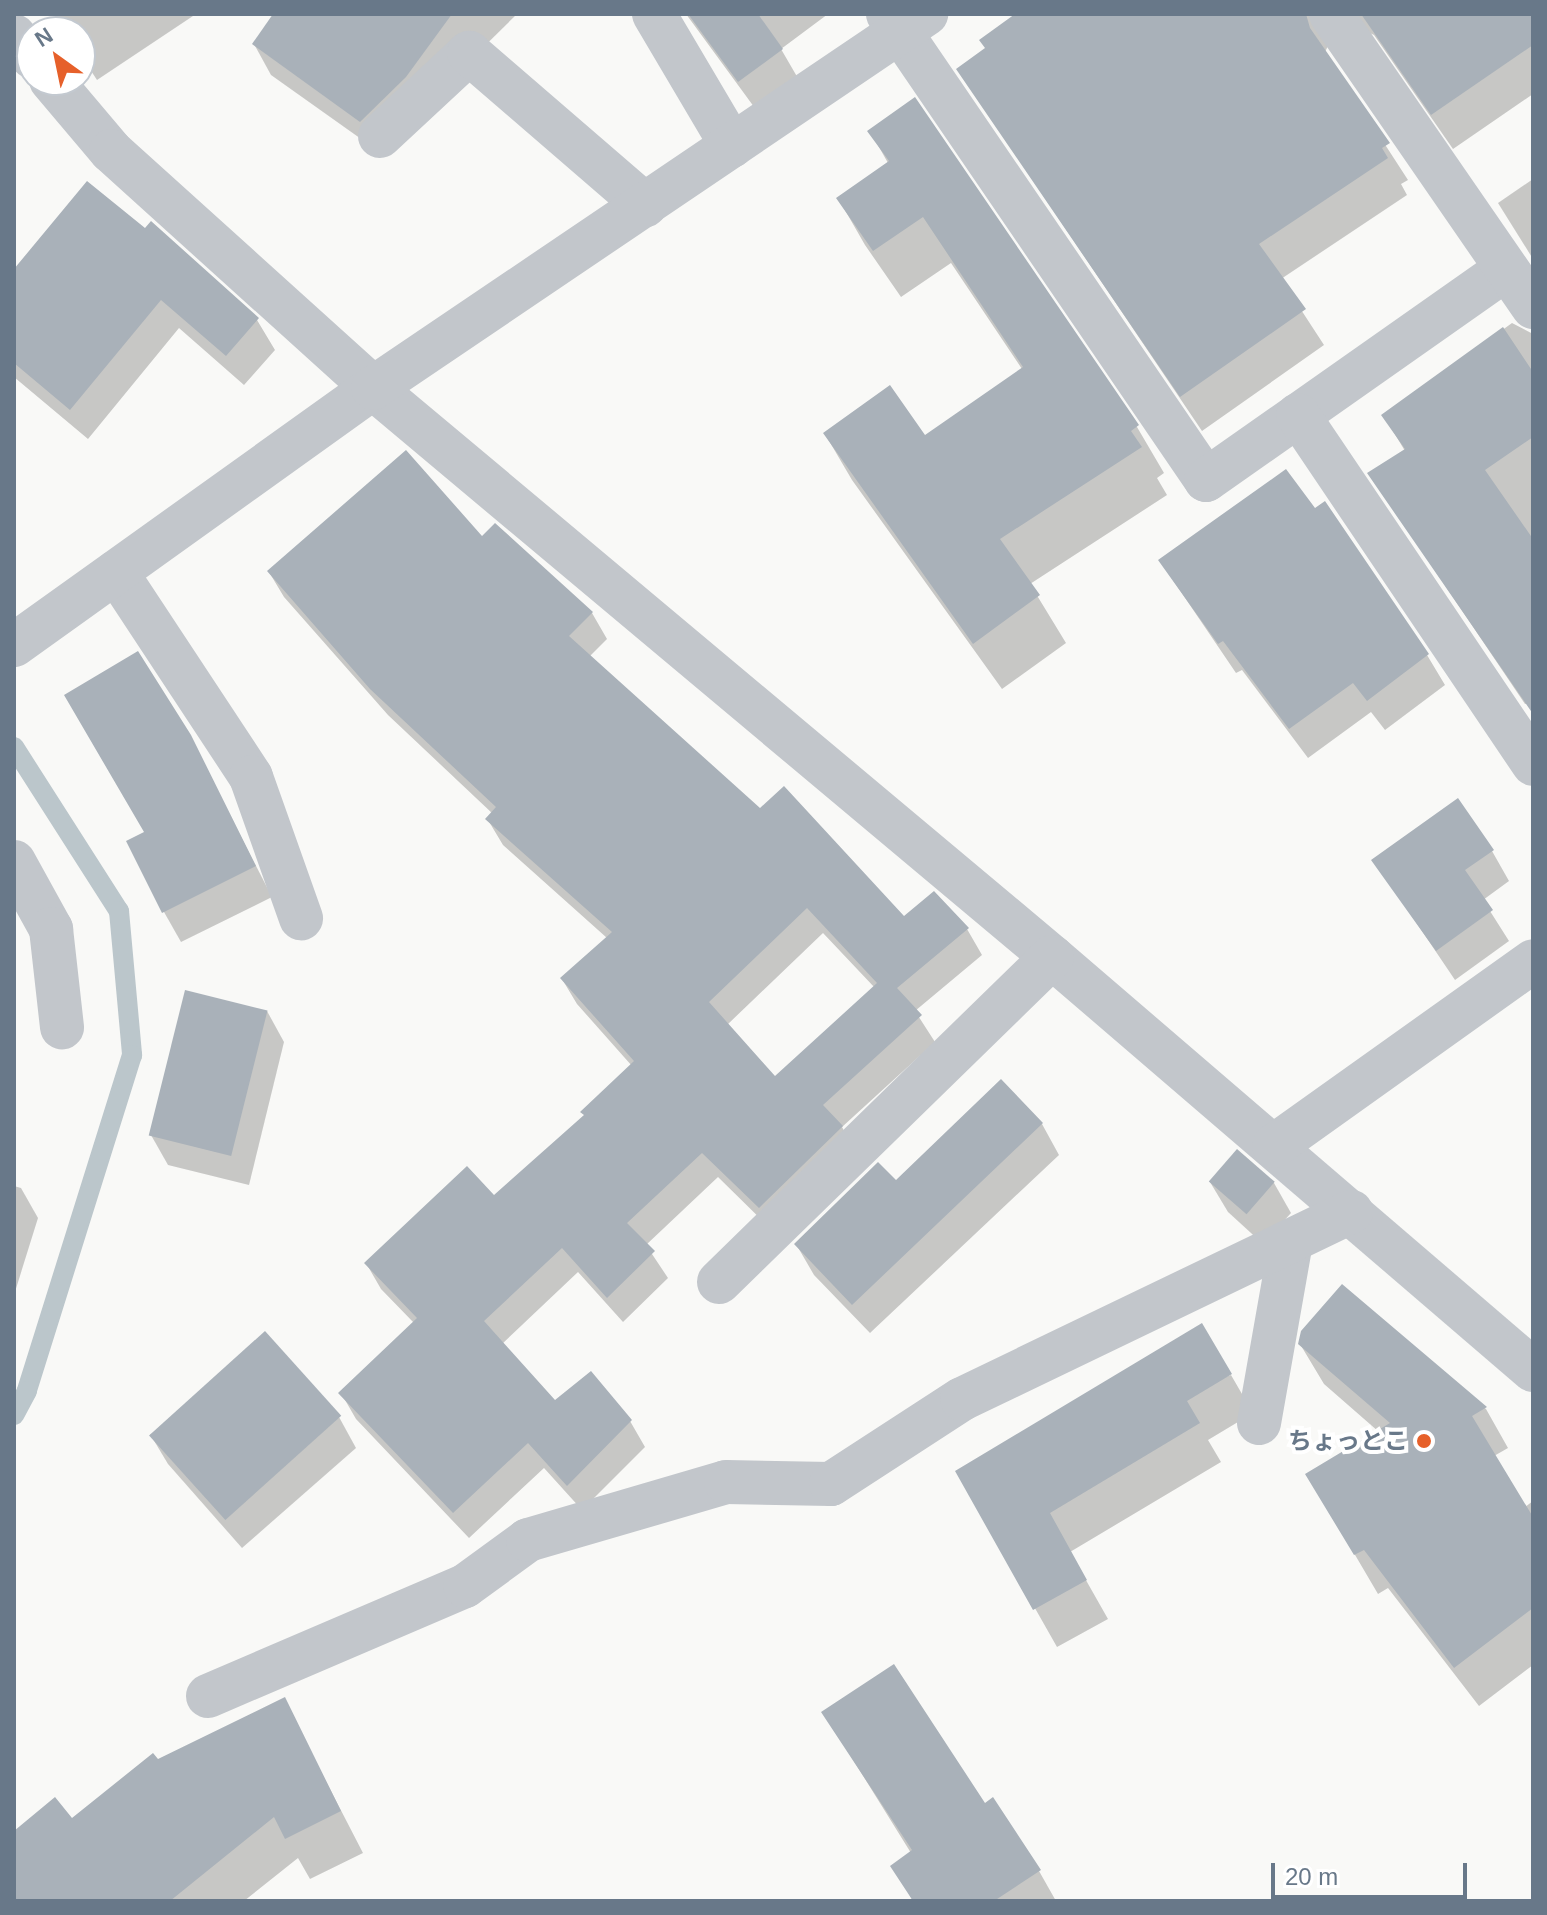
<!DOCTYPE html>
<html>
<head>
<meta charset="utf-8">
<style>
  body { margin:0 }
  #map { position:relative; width:1547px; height:1915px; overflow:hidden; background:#f9f9f7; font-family:Arial,"Noto Sans JP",sans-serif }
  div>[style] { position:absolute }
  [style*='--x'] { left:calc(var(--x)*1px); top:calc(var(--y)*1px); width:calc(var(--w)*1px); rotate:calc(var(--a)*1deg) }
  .shadow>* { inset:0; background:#0003 }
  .stream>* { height:20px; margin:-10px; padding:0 10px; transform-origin:10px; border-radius:10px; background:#bbc6cb }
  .building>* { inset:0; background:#a9b1b9; transform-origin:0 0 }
  .minor>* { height:44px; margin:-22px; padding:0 22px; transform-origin:22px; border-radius:22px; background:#c2c6cb }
  .dots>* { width:22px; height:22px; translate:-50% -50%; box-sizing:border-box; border:4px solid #fff; border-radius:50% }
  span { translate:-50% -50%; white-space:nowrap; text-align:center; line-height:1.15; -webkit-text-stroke:8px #fff; paint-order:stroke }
  .poi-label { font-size:24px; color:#687889; font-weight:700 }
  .right { translate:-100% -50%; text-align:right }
  .frame { position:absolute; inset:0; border:16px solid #687889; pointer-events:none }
  .north { position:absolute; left:16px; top:16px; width:80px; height:80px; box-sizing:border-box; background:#fff; border:2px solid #c3c9d0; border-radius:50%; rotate:327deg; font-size:22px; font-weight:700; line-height:32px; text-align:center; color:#687889 }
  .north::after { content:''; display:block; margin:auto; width:28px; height:36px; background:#e6602a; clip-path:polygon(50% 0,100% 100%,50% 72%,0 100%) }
  .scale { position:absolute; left:1271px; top:1863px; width:196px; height:36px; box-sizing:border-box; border:4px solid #687889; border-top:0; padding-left:10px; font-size:24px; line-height:28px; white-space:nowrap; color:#687889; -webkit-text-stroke:6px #fff; paint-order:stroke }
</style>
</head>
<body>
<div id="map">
  <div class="shadow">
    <div style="clip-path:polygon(54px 14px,196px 14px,97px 80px,80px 54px,80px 32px,66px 32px)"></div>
    <div style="clip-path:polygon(276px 14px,517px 14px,378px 151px,271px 75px,254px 44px)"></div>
    <div style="clip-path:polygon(686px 14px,828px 14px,781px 49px,799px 80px,757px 111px)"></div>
    <div style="clip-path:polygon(1019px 14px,1533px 14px,1533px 94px,1453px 149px,1374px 35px,1351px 24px,1336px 30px,1325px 52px,1408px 180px,1401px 184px,1407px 195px,1281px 279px,1324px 345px,1202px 431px,958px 69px,987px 49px)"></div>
    <div style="clip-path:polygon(870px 131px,1137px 427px,1164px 473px,1157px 478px,1167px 495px,1030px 584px,1066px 643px,1002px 689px,852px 480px,825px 434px,925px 438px,1022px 369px,951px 263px,901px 297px,865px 245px,838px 198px,888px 163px)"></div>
    <div style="clip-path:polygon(1533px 179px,1533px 259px,1498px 203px)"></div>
    <div style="clip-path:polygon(87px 184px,257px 320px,275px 350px,244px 385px,179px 328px,88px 439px,14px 377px,14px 272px)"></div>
    <div style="clip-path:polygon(1512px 323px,1533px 334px,1533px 703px,1525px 704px,1370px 474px,1405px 451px,1384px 416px)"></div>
    <div style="clip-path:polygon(evenodd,482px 539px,592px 613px,607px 639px,589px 657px,760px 811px,904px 919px,967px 929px,982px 955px,915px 1011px,935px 1042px,842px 1127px,856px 1153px,775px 1233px,718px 1177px,646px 1245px,668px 1278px,623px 1322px,578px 1272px,502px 1344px,555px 1403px,630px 1421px,645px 1447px,582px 1510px,544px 1468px,469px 1538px,356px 1419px,341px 1393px,414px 1323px,381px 1289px,366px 1263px,494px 1197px,585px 1117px,632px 1066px,577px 1004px,562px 979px,607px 938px,503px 845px,488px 820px,493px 814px,388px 715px,284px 597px,269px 572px,482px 539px,823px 933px,875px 988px,775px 1079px,727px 1025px,823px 933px)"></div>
    <div style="clip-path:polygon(1160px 561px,1427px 655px,1445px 685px,1385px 730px,1371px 712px,1308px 758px,1242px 670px,1236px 673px)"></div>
    <div style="clip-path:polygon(189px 736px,272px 897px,181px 942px,164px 912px,147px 833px)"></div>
    <div style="clip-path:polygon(1492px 851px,1509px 881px,1483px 900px,1509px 941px,1455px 980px,1374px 860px)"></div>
    <div style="clip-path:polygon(267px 1011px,284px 1042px,249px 1185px,168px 1165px,151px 1135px)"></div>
    <div style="clip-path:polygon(1001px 1082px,1042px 1124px,1059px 1155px,870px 1333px,814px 1275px,796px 1244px,896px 1183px)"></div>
    <div style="clip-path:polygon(1210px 1182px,1274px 1183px,1291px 1213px,1263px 1244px,1228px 1212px)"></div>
    <div style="clip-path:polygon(14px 1186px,21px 1188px,38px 1218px,14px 1295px)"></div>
    <div style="clip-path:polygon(1342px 1287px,1486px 1409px,1508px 1448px,1494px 1456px,1525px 1507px,1533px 1501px,1533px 1665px,1479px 1706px,1388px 1588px,1378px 1594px,1331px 1514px,1379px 1432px,1324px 1384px,1300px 1344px)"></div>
    <div style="clip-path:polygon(1231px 1375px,1253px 1413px,1208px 1440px,1221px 1462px,1070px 1552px,1108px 1619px,1057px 1647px,957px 1471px)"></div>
    <div style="clip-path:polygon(339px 1417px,356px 1448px,242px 1548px,168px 1464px,150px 1434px)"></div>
    <div style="clip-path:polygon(284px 1700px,363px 1853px,310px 1879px,298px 1858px,244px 1901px,14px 1901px,14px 1833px,72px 1821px,158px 1762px)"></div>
    <div style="clip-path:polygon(824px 1713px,984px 1805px,1039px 1871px,1056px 1901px,913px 1901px,893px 1866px,911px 1853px)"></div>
  </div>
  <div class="stream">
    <div style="--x:14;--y:747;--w:195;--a:57.4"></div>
    <div style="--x:119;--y:911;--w:145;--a:84.8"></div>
    <div style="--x:132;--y:1055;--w:352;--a:107.4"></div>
    <div style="--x:27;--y:1391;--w:27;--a:118"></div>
  </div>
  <div class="building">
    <div style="clip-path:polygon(273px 14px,452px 14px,406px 77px,360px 122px,252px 44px)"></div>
    <div style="clip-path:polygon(688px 14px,758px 14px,783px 49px,738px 82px)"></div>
    <div style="clip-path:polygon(1015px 14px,1306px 14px,1310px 28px,1390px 143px,1382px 148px,1388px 158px,1259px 244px,1306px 309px,1180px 397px,956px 69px,985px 48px,979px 40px)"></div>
    <div style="clip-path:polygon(1361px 14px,1533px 14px,1533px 45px,1431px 115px)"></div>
    <div style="clip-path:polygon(915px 97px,1139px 425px,1131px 431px,1142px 447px,1000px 539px,1040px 595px,973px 644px,823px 433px,890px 385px,925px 435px,1023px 367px,923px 217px,873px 251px,836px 198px,889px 161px,867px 131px)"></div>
    <div style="clip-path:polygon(87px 181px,145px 228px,151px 221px,259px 318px,226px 356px,161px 300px,70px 410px,14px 363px,14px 269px)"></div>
    <div style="clip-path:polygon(1503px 327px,1533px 372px,1533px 437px,1485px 470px,1533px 539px,1533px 714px,1367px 473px,1405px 449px,1381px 415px)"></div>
    <div style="clip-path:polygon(evenodd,406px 450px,482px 536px,495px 523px,593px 612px,569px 636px,760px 808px,784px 786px,904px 916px,934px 891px,969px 928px,897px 988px,922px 1015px,823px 1105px,843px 1126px,759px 1208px,702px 1153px,627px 1223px,655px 1251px,607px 1298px,562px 1248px,484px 1321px,555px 1400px,591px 1371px,632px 1420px,567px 1486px,528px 1443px,453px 1513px,338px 1393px,417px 1318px,364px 1263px,467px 1166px,494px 1195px,584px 1115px,580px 1112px,634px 1061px,560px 978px,612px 932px,485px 819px,496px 807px,370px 689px,267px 571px,406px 450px,807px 908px,877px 983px,775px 1076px,709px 1002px,807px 908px)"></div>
    <div style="clip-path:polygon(1286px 469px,1315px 508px,1325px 501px,1429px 654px,1367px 701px,1353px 683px,1289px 729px,1223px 641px,1218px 644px,1158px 560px)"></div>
    <div style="clip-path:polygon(138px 651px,191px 735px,256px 866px,162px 913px,126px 841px,144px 832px,64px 695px)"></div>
    <div style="clip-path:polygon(1458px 798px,1494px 850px,1465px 870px,1493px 910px,1436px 951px,1371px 860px)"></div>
    <div style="left:185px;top:990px;width:85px;height:150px;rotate:14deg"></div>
    <div style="clip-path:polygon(1001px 1079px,1043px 1123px,852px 1305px,794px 1244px,878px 1162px,896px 1180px)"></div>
    <div style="left:1237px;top:1149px;width:50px;height:43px;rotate:41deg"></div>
    <div style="clip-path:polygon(1342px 1284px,1487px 1407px,1472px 1416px,1533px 1517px,1533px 1608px,1454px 1668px,1364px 1550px,1354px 1555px,1305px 1474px,1390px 1423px,1298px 1344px,1301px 1331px)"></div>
    <div style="clip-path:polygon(1202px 1323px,1232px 1374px,1187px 1401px,1200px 1423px,1050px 1513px,1087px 1580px,1033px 1610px,955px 1471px)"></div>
    <div style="left:265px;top:1331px;width:114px;height:156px;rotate:48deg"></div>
    <div style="clip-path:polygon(894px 1664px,985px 1803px,993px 1797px,1041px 1870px,994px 1901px,913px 1901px,890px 1866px,912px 1850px,821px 1712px)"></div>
    <div style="clip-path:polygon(285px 1697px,341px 1811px,285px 1839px,274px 1817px,170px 1901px,14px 1901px,14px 1831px,55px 1797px,72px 1818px,153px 1753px,158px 1759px)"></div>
  </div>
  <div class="minor">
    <div style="--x:654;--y:14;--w:153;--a:59.4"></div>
    <div style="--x:888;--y:14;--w:564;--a:55.69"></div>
    <div style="--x:1206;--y:480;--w:367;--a:-35.1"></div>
    <div style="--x:1331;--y:14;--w:356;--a:55.4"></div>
    <div style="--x:14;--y:36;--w:28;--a:49"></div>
    <div style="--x:51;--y:80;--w:93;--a:49.8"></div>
    <div style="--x:111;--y:151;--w:353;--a:42.1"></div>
    <div style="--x:373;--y:388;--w:886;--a:39.96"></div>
    <div style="--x:1052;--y:957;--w:634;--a:40.65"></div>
    <div style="--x:380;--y:136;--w:122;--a:-43"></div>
    <div style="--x:469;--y:53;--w:233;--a:40.8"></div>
    <div style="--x:1298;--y:415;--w:421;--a:56"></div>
    <div style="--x:116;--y:572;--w:245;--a:56.6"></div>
    <div style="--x:251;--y:777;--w:150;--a:70.5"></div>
    <div style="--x:14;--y:645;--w:442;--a:-35.6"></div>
    <div style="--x:373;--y:388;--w:668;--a:-34.07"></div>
    <div style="--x:14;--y:862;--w:77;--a:61.1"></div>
    <div style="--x:51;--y:929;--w:99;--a:83.6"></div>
    <div style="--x:1274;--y:1146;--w:318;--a:-35.5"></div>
    <div style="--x:719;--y:1282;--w:465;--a:-44.3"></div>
    <div style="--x:1259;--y:1423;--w:185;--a:-80"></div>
    <div style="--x:208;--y:1696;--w:280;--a:-23.2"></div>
    <div style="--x:465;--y:1586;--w:78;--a:-36.1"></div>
    <div style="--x:528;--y:1540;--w:206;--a:-16.3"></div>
    <div style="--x:726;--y:1482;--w:105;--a:1.1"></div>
    <div style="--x:831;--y:1484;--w:156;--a:-33"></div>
    <div style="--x:962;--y:1399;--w:432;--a:-25.7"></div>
  </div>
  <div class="dots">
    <div style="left:1424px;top:1441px;background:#e6602a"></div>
  </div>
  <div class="poi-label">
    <span class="right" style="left:1408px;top:1441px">ちょっとこ</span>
  </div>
  <div class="frame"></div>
  <div class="north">N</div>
  <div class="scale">20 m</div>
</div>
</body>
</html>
